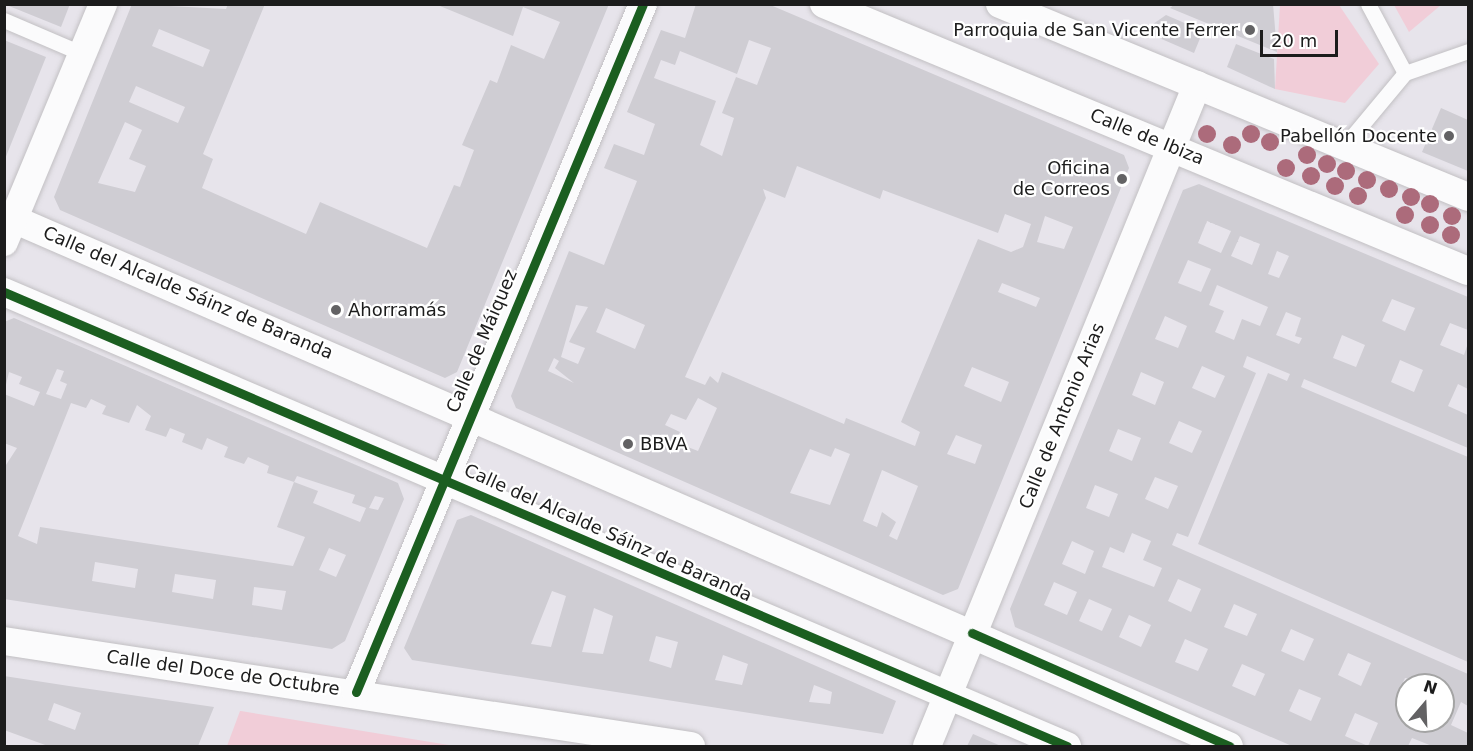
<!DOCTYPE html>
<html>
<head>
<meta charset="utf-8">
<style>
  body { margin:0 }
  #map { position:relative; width:1473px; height:751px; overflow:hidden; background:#e7e4eb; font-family:"DejaVu Sans",sans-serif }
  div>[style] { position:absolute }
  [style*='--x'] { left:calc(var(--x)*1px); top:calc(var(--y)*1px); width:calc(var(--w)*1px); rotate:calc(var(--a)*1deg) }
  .park>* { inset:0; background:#f1cdd8 }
  .building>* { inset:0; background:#cfcdd3 }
  .roads { filter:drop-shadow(0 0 2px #c2c0c3) drop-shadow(0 0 2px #c2c0c3) }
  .service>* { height:15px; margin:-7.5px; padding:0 7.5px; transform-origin:7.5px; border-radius:7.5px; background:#fbfbfc }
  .minor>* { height:28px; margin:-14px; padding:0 14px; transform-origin:14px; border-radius:14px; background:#fbfbfc }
  .cycleway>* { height:9px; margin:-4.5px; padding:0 4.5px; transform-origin:4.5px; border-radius:4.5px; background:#1b5e20 }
  .trees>* { width:18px; height:18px; margin:-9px; border-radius:50%; background:#ac6b7b }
  .dots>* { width:16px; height:16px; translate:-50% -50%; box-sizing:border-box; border:3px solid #fff; border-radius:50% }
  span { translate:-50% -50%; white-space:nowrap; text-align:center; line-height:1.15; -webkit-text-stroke:4.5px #fff; paint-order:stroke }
  .poi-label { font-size:18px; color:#1c1c1c }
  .right { translate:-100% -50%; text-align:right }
  .left { translate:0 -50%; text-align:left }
  .street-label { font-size:18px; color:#1c1c1c }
  .frame { position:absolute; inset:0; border:6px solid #1c1c1c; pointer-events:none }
  .north { position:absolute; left:1395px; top:673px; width:60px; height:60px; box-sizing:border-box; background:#fff; border:2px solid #a4a4a4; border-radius:50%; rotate:19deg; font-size:16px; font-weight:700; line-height:24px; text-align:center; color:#1c1c1c }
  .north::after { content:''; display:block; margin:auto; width:21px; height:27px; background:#636264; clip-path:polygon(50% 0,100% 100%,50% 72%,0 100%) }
  .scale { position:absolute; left:1260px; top:30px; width:78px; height:27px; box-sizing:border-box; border:3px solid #1c1c1c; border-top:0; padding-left:8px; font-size:18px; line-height:21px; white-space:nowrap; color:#1c1c1c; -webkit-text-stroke:4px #fff; paint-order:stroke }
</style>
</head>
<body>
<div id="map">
  <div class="park">
    <div style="clip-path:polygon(1280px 5px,1339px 5px,1379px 64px,1345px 103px,1275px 89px)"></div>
    <div style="clip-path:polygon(1394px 5px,1441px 5px,1409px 32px)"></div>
    <div style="clip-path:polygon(240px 711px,241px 711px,455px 746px,227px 746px)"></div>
  </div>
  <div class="building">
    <div style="clip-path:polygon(4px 4px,70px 4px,61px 27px)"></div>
    <div style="clip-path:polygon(evenodd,132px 4px,226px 9px,228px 4px,265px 4px,203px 154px,213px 159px,202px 188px,306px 234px,320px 202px,427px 248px,454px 185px,460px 187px,474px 150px,462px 145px,490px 80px,497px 83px,511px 45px,544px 59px,560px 22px,523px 7px,513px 36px,435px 4px,609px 4px,457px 372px,445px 378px,60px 210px,54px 197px,132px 4px,159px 29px,210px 50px,203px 67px,152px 46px,159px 29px,132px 4px,136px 86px,185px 107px,178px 123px,129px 102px,136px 86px,132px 4px,125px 122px,142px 130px,129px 159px,146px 166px,135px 192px,98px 183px,125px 122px)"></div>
    <div style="clip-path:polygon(evenodd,696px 4px,768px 4px,1124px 155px,1129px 168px,958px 589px,943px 595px,516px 408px,511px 396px,569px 251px,604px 265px,637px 181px,604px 168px,614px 144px,644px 155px,655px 124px,627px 112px,661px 30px,685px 38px,696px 4px,749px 40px,771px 48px,757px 85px,736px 77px,722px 113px,734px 118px,722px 156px,700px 145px,716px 101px,654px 78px,661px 60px,675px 65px,680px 51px,737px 74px,749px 40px,696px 4px,797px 166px,880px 199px,883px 190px,998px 233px,1005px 214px,1031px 224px,1023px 247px,1011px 252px,978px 239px,901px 422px,920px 432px,915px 446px,846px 418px,844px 424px,722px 372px,718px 383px,710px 376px,705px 385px,685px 377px,766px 198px,763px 189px,785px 198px,797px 166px,696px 4px,1045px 216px,1073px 227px,1064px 249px,1037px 242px,1045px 216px,696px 4px,1002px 283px,1040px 298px,1036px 307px,998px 292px,1002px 283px,696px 4px,576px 305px,588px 307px,569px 342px,585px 348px,578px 364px,561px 357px,576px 305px,696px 4px,606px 308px,645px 325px,635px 349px,596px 332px,606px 308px,696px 4px,554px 358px,559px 361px,555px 368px,574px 383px,548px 371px,554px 358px,696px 4px,972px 367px,1009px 382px,1001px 402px,964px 386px,972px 367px,696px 4px,698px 398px,717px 408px,698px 451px,675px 442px,680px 432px,665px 425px,671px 414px,686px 420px,698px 398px,696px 4px,956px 435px,982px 445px,975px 464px,947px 454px,956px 435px,696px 4px,835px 448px,850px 454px,830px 505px,790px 493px,810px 449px,831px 457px,835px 448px,696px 4px,882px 470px,918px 486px,897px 540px,889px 536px,896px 522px,882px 512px,877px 527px,863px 521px,882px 470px)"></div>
    <div style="clip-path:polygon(1175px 4px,1273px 4px,1277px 52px,1170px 8px)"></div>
    <div style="clip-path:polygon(1166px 15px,1203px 31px,1194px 53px,1143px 31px)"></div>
    <div style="clip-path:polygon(4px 40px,46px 57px,5px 159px,4px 159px)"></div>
    <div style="clip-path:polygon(1236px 44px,1274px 59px,1275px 89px,1227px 67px)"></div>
    <div style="clip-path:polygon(1441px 108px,1468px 120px,1468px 171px,1422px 152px)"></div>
    <div style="clip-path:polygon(evenodd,1199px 184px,1468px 297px,1468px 330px,1450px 323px,1440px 345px,1464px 355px,1468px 343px,1468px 389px,1458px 384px,1448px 406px,1468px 415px,1468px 448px,1304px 379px,1301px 387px,1468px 457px,1468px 662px,1198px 544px,1268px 373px,1287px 381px,1290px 374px,1247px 356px,1243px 367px,1256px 373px,1188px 537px,1177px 533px,1172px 545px,1468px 674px,1468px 706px,1461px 702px,1451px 725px,1468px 733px,1468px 746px,1432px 746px,1412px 738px,1408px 746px,1292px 746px,1015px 627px,1010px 609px,1183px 190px,1199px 184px,1207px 221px,1231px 231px,1221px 253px,1198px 243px,1207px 221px,1199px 184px,1240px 236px,1260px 244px,1252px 265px,1231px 256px,1240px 236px,1199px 184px,1277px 251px,1289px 256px,1279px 278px,1268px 274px,1277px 251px,1199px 184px,1188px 260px,1211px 269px,1201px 292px,1178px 283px,1188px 260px,1199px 184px,1217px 285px,1268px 307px,1260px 326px,1242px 319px,1234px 340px,1215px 332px,1224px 311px,1209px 305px,1217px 285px,1199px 184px,1392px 299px,1415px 308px,1405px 331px,1382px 321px,1392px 299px,1199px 184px,1286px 312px,1301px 318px,1295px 336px,1302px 338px,1299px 344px,1276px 335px,1286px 312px,1199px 184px,1165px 316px,1187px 326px,1178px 348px,1155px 339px,1165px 316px,1199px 184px,1342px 335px,1365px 345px,1356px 367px,1333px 358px,1342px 335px,1199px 184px,1400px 360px,1423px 370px,1414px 392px,1391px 382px,1400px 360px,1199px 184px,1202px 366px,1225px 376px,1215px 398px,1192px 388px,1202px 366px,1199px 184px,1141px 372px,1164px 382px,1155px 405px,1132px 395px,1141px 372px,1199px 184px,1179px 421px,1202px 431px,1192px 453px,1169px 443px,1179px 421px,1199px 184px,1118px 429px,1141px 438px,1132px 461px,1109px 451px,1118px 429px,1199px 184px,1155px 477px,1178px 486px,1168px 509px,1145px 499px,1155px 477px,1199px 184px,1095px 485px,1118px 494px,1109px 517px,1086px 508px,1095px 485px,1199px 184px,1132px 533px,1151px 541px,1143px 560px,1162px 568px,1154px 587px,1102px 567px,1110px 547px,1124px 553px,1132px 533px,1199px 184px,1072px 541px,1094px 551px,1085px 574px,1062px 564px,1072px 541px,1199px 184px,1178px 579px,1201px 589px,1191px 612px,1168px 601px,1178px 579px,1199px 184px,1054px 582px,1077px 592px,1067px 615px,1044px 605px,1054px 582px,1199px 184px,1089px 599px,1112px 609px,1102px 631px,1079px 621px,1089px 599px,1199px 184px,1234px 604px,1257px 614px,1247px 636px,1224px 627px,1234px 604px,1199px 184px,1129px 615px,1151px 625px,1141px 647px,1119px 637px,1129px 615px,1199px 184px,1291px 629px,1314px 639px,1304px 661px,1281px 651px,1291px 629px,1199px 184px,1185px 639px,1208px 649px,1198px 671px,1175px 662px,1185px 639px,1199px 184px,1348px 653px,1371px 663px,1361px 686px,1338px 675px,1348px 653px,1199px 184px,1242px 664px,1265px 674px,1255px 696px,1232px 686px,1242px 664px,1199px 184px,1405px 678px,1443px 685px,1443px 721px,1407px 721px,1407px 705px,1395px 700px,1405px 678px,1199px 184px,1299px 689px,1321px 698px,1311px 721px,1289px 711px,1299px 689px,1199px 184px,1355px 713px,1378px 723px,1368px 746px,1345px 736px,1355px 713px)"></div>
    <div style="clip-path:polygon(evenodd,14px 318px,398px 483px,404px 499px,345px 641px,332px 649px,4px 599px,4px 468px,17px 448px,4px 443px,4px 394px,34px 406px,40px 392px,19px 384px,22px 377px,9px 372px,4px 393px,4px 322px,14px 318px,57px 369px,64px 371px,60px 381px,67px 384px,61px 399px,46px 394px,57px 369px,14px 318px,91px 399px,106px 406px,102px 414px,129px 423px,137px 405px,151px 416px,145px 430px,166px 437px,170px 428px,185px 434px,182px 442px,202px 450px,207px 438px,228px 447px,224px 457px,244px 464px,248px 457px,269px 466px,267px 473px,294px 482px,297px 476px,355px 495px,352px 503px,366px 508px,360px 522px,313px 503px,318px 491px,294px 482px,277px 527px,305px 537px,293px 566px,40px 527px,37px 544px,18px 536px,71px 403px,86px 408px,91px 399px,14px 318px,375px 496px,384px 498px,378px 510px,369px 508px,375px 496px,14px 318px,329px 548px,346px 555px,336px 577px,319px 570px,329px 548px,14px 318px,95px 562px,138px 569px,135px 588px,92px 581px,95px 562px,14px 318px,175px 574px,216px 580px,213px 599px,172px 592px,175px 574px,14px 318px,254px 587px,286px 591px,282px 610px,252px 605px,254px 587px)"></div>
    <div style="clip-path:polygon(evenodd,471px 515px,896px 701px,883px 734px,412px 660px,404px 648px,457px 520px,471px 515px,552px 591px,566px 596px,551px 647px,531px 644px,552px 591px,471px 515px,594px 608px,613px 616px,603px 654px,582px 652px,594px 608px,471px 515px,656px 636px,678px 642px,671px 668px,649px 661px,656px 636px,471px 515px,723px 655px,748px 664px,742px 685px,715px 680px,723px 655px,471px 515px,814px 685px,832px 692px,830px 704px,809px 702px,814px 685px)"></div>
    <div style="clip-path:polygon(evenodd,4px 676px,69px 686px,214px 707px,198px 746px,48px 746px,4px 730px,4px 676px,54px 703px,81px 713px,75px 730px,48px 720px,54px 703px)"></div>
    <div style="clip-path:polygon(973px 734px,1001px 746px,967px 746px)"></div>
  </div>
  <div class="roads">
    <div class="service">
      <div style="--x:1368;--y:4;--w:78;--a:61.8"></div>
      <div style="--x:4;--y:20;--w:86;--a:23.3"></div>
      <div style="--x:1345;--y:145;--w:94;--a:-50.2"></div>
      <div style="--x:1405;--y:73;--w:67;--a:-19.2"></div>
    </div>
    <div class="minor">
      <div style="--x:824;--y:4;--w:697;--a:22.52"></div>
      <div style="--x:1000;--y:4;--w:506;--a:22.41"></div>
      <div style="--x:4;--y:215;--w:1335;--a:23.44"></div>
      <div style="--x:4;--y:242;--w:258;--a:-67.4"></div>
      <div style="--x:4;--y:292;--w:1156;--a:23.13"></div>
      <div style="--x:4;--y:641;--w:695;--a:8.69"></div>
      <div style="--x:356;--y:692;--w:745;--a:-67.36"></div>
      <div style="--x:927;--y:746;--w:714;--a:-67.78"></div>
    </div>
  </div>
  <div class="cycleway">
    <div style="--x:4;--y:292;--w:1156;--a:23.13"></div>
    <div style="--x:972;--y:633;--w:281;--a:23.7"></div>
    <div style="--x:356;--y:692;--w:745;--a:-67.36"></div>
  </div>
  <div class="trees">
    <div style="left:1207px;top:134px"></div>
    <div style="left:1251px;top:134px"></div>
    <div style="left:1270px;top:142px"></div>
    <div style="left:1232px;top:145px"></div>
    <div style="left:1307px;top:155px"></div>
    <div style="left:1327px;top:164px"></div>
    <div style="left:1286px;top:168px"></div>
    <div style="left:1346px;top:171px"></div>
    <div style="left:1311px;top:176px"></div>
    <div style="left:1367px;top:180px"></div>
    <div style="left:1335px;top:186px"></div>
    <div style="left:1389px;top:189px"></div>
    <div style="left:1358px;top:196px"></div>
    <div style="left:1411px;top:197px"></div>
    <div style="left:1430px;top:204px"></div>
    <div style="left:1405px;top:215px"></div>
    <div style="left:1452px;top:216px"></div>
    <div style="left:1430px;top:225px"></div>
    <div style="left:1451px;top:235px"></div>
  </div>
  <div class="dots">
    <div style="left:1250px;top:30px;background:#636264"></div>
    <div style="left:1449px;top:136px;background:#636264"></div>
    <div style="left:1122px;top:179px;background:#636264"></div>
    <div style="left:336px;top:310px;background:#636264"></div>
    <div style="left:628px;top:444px;background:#636264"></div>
  </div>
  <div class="poi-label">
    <span class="right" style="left:1238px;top:30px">Parroquia de San Vicente Ferrer</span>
    <span class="right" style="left:1437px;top:136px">Pabellón Docente</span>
    <span class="right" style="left:1110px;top:179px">Oficina<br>de Correos</span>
    <span class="left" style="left:348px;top:310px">Ahorramás</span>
    <span class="left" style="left:640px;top:444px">BBVA</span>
  </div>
  <div class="street-label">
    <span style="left:1147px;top:137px;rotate:22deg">Calle de Ibiza</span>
    <span style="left:188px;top:293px;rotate:23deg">Calle del Alcalde Sáinz de Baranda</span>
    <span style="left:482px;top:341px;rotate:-67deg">Calle de Máiquez</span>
    <span style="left:1062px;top:416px;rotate:-68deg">Calle de Antonio Arias</span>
    <span style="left:608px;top:533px;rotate:24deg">Calle del Alcalde Sáinz de Baranda</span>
    <span style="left:223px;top:673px;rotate:8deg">Calle del Doce de Octubre</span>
  </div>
  <div class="frame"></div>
  <div class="north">N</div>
  <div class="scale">20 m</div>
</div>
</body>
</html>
